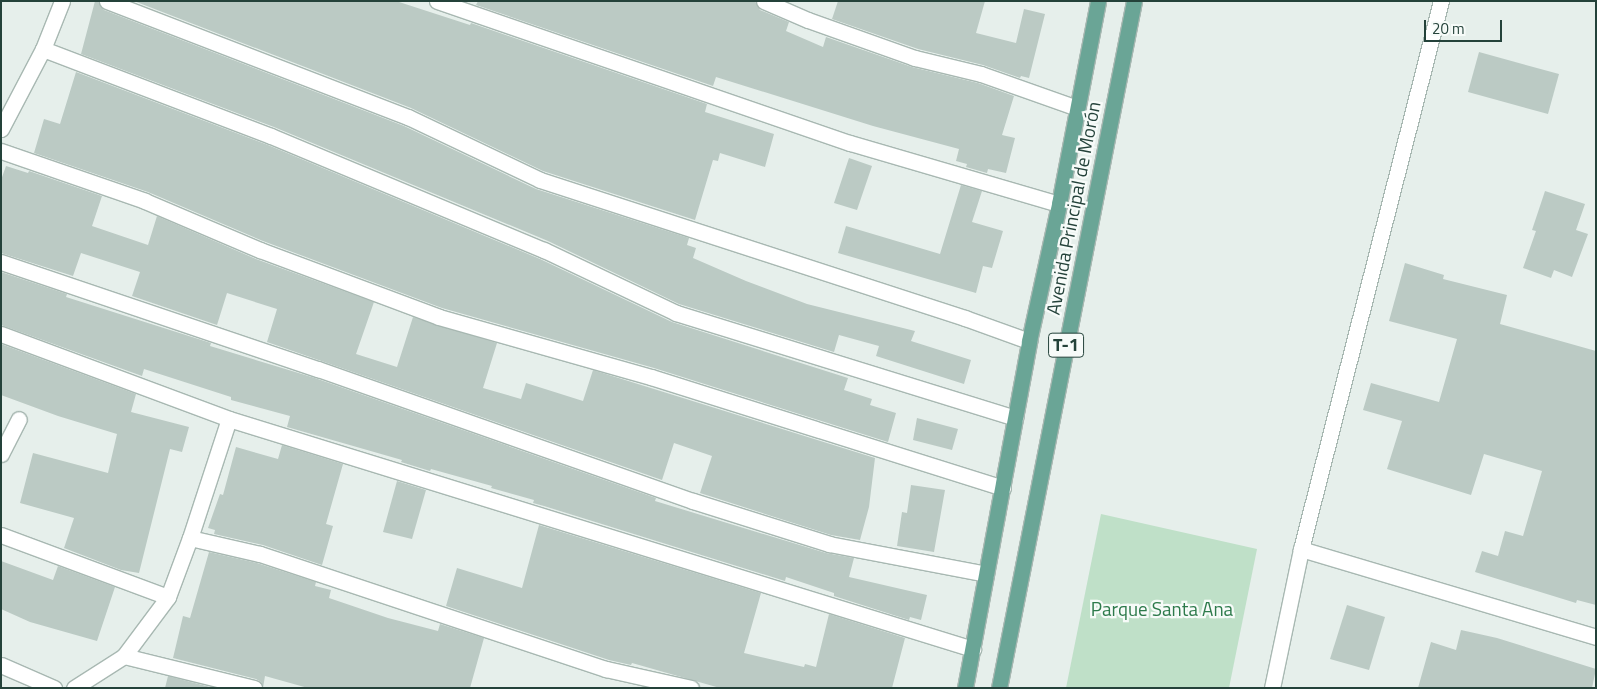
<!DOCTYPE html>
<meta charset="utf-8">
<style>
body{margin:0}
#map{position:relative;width:1597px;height:689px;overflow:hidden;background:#e6efeb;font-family:"Titillium Web",sans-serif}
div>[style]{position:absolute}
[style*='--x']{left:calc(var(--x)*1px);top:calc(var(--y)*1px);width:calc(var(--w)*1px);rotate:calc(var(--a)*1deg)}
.green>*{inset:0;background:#bfe0c8}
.building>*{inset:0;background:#bbcac4}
.roads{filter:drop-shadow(1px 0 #a8b8b2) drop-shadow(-1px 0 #a8b8b2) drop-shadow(0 1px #a8b8b2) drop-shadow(0 -1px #a8b8b2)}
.minor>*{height:15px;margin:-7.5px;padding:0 7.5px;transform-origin:7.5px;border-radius:7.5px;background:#fff}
.major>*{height:15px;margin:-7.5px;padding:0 7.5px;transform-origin:7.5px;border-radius:7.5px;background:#6aa596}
span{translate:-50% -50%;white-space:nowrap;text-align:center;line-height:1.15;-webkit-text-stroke:4.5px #f7fbf9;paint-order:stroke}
.shield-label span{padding:1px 4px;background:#f7fbf9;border:1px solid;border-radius:4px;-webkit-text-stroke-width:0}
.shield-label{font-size:18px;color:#24423a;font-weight:700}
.street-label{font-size:19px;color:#24423a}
.park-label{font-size:19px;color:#2d7a4b}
.frame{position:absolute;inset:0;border:2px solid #24423a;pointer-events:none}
.scale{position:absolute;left:1424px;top:20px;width:78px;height:22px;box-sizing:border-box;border:2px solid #24423a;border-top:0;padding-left:6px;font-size:15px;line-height:18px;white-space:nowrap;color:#24423a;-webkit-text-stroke:4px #f7fbf9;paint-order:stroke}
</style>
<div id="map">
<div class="green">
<i style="clip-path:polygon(1101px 514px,1257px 549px,1229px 688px,1066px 688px)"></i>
</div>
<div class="building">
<i style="clip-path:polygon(95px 1px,98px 1px,104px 10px,404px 126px,536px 189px,689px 238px,687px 245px,696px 248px,693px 258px,746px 281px,807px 304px,915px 331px,911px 341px,971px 360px,964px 384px,876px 356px,879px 346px,839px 335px,834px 352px,679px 304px,548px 241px,274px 127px,81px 54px)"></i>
<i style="clip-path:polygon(134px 1px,396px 1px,470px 25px,471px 23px,707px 104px,705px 112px,774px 134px,765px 167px,720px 153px,718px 161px,713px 160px,695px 220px,543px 171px,411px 108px)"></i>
<i style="clip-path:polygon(478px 1px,755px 1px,760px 10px,789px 22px,786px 31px,823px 47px,826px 37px,912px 67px,978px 83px,1014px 96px,1002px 135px,1015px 138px,1006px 173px,988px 169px,987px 173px,966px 167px,967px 164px,956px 161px,959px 149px,873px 126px,716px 77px,713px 86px,476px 5px)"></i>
<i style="clip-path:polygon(838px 1px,985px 1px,976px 33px,1016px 43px,1024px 9px,1045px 14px,1029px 78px,1021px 76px,1020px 78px,983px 65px,918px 49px,832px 19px)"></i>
<i style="clip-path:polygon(1479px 52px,1559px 74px,1548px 114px,1468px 92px)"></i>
<i style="clip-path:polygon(76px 72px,268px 145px,540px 259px,672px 322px,848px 378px,844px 390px,872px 399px,870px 405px,896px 413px,888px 442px,654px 368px,442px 308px,263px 241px,148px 192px,34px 153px,44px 119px,60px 124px)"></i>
<i style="clip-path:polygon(849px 158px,872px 166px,857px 210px,834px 203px)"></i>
<i style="clip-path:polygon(6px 166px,28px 173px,29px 171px,102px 196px,92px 226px,148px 245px,157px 216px,256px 259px,374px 302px,356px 354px,397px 367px,413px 317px,497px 343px,483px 388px,521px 399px,526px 383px,583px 401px,593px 370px,875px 458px,869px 507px,860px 540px,831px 535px,700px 493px,712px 456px,674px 443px,662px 480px,267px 342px,277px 309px,227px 293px,217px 325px,132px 296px,140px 272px,81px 253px,73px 276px,1px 253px,1px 180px)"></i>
<i style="clip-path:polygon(961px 185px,982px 191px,972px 222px,1003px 231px,992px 268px,983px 266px,976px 293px,838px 253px,846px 226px,940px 254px)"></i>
<i style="clip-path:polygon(1545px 191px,1585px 204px,1576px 230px,1588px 234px,1572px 277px,1554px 270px,1551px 278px,1523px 268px,1536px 231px,1532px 230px)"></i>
<i style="clip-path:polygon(1405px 263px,1444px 275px,1443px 279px,1507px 295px,1500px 324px,1596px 351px,1596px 605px,1577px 600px,1576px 603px,1475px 572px,1482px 551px,1498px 556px,1505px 531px,1523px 536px,1542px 471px,1484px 454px,1471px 495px,1387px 469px,1402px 421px,1363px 410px,1371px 383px,1439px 402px,1457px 339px,1389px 321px)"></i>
<i style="clip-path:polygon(1px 272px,67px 294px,66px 297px,211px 343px,210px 346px,315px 378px,656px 498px,655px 501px,826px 553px,854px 558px,849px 577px,927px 595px,921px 620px,910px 617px,909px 620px,834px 596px,834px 593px,786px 577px,785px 581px,544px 506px,533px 503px,534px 500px,491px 488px,492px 486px,431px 469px,430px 471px,401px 462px,402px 460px,287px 427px,290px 416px,231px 400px,231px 397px,144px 369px,142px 376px,1px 325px)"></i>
<i style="clip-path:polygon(1px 344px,136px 394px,131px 412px,189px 427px,182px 452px,170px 449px,139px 573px,121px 570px,64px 548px,74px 518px,20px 503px,33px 453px,108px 473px,117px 434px,58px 416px,1px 395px)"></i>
<i style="clip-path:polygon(917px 418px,958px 429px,952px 450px,913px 440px)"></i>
<i style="clip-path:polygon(282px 445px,343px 464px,326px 524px,333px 526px,322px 565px,263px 545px,214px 534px,215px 530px,208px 528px,220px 494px,223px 495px,236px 447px,278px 459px)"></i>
<i style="clip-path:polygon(397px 481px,426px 490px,412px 539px,383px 532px)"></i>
<i style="clip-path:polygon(911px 485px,945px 490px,934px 552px,897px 546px,902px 512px,907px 513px)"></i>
<i style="clip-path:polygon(539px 525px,761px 593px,744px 653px,804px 667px,805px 664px,816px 667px,829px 614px,905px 638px,892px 688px,720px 688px,632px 663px,631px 665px,609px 660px,446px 606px,457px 568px,522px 588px)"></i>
<i style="clip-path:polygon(209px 552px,257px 563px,316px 582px,315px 586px,331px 590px,329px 598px,388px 618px,438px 631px,440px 624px,484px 638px,470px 688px,308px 688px,265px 676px,263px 688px,261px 682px,256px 679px,173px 658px,183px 616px,190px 618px)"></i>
<i style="clip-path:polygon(1px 561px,53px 580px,58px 566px,115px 587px,97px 641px,30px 622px,1px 609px)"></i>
<i style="clip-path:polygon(1347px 605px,1385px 617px,1369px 670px,1330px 659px)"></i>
<i style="clip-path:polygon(1461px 630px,1497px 638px,1596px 669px,1592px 688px,1418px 688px,1431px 642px,1456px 650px)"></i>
<i style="clip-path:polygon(168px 676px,214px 688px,165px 688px)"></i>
</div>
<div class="roads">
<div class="minor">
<i style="--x:107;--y:1;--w:323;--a:21.1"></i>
<i style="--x:408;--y:117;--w:146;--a:25.5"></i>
<i style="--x:540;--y:180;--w:447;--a:18"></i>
<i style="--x:965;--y:318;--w:68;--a:19.8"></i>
<i style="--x:437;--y:1;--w:437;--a:19"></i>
<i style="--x:850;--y:143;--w:218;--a:16.3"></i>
<i style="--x:764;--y:1;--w:48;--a:23.4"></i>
<i style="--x:808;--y:20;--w:114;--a:19.6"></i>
<i style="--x:915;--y:58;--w:68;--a:13.6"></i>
<i style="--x:981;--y:74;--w:102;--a:19.5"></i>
<i style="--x:43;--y:49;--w:244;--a:20.9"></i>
<i style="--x:271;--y:136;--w:296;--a:22.7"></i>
<i style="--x:544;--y:250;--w:146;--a:25.5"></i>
<i style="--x:676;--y:313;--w:355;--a:17.2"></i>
<i style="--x:1;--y:129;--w:90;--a:-62.3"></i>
<i style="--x:43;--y:49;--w:52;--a:-68.4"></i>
<i style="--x:1;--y:151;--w:152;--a:19.1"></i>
<i style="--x:145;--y:201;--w:125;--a:23.1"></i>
<i style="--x:260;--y:250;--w:191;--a:20.5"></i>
<i style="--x:439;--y:317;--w:220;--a:15.8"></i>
<i style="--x:651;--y:377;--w:369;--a:17.5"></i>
<i style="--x:1;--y:262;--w:335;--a:18.7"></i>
<i style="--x:318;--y:369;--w:398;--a:19.4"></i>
<i style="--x:693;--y:501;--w:143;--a:17.5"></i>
<i style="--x:829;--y:544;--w:160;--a:10.8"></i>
<i style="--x:1;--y:334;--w:243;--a:20.4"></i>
<i style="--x:229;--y:419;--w:779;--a:17.18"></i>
<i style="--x:1;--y:454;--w:39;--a:-63"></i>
<i style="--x:1;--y:535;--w:178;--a:20.4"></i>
<i style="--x:190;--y:538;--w:72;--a:12.9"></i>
<i style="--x:260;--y:554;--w:365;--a:18.4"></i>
<i style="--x:606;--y:669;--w:87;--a:12.6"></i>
<i style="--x:1301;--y:549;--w:308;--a:16.6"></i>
<i style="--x:124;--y:656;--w:134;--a:13.8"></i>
<i style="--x:1;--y:665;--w:58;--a:23.5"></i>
<i style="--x:74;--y:688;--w:59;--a:-32.6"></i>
<i style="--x:124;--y:656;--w:74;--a:-53.3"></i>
<i style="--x:168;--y:597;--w:63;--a:-69.6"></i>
<i style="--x:190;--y:538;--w:125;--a:-71.9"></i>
<i style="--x:1272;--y:688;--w:142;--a:-78.2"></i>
<i style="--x:1301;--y:549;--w:566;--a:-75.67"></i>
</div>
<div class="major">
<i style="--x:965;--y:688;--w:353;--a:-79.5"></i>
<i style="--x:1029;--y:341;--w:140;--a:-77.6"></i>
<i style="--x:1059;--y:204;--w:207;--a:-79.1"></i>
<i style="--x:999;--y:688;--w:700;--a:-78.88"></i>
</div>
</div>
<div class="shield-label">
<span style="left:1066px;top:345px">T-1</span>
</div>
<div class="street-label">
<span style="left:1073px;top:208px;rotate:-79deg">Avenida Principal de Morón</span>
</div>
<div class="park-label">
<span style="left:1162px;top:609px">Parque Santa Ana</span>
</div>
<div class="frame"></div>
<div class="scale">20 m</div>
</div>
